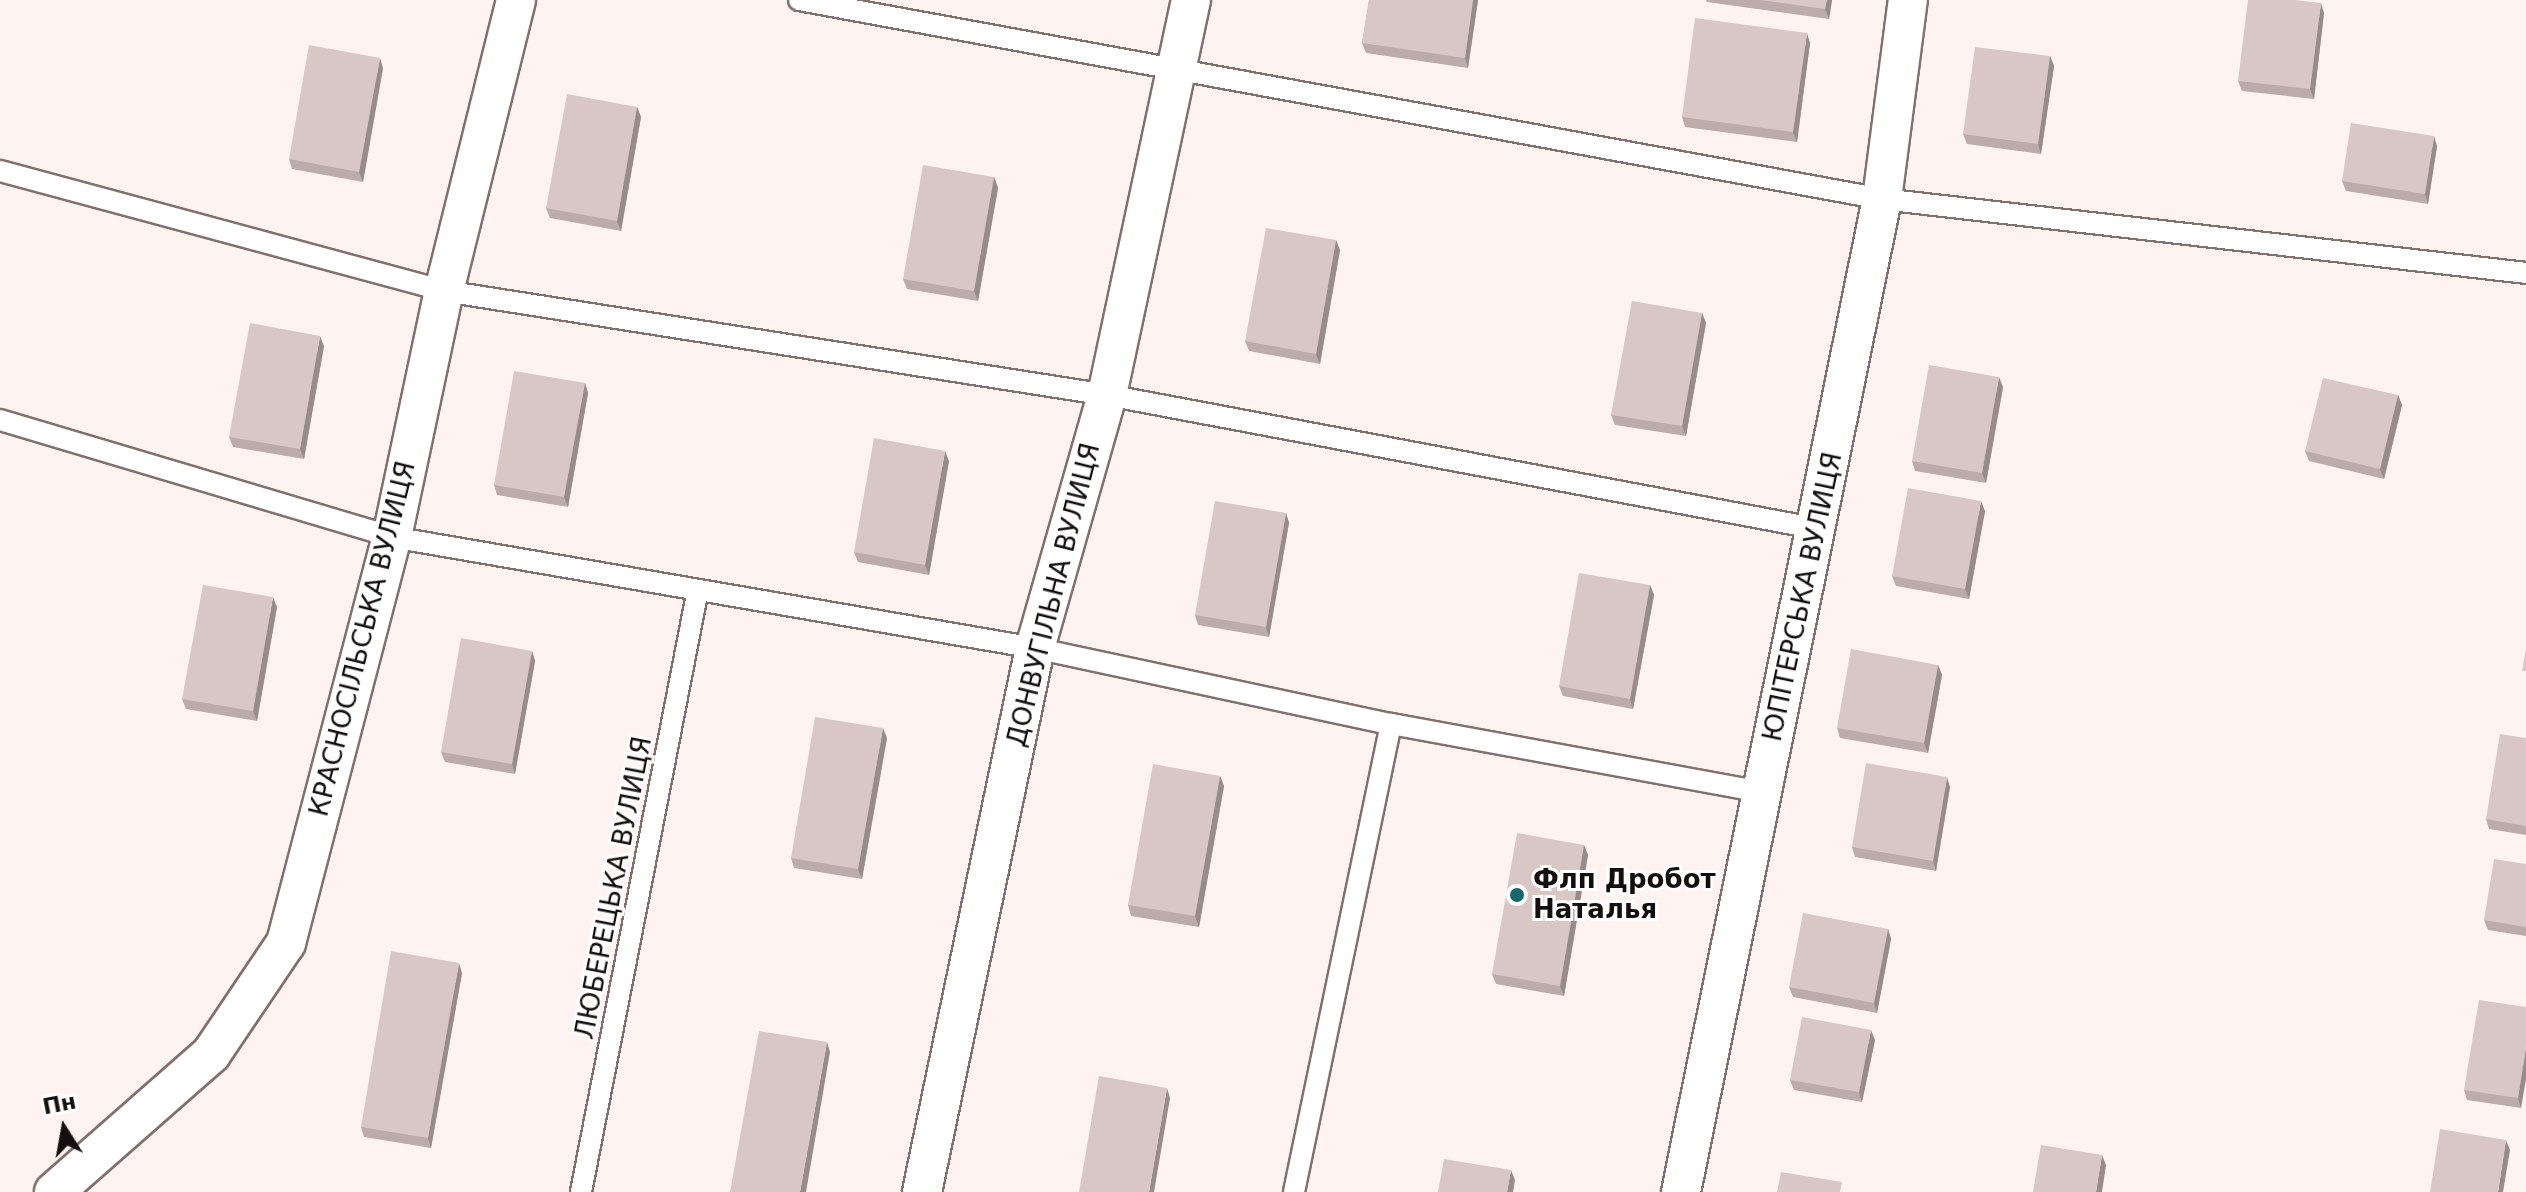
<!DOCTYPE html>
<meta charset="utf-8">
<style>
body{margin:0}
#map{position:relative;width:2526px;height:1192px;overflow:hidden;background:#fff3f2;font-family:"DejaVu Sans",sans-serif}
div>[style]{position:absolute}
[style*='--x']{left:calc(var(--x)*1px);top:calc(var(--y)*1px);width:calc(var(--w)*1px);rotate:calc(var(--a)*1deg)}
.roads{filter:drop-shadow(2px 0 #80706e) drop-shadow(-2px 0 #80706e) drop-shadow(0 2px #80706e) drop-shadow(0 -2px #80706e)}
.lane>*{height:20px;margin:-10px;padding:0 10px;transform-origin:10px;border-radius:10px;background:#fff}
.street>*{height:38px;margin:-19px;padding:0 19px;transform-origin:19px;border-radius:19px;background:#fff}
.wall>*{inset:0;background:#bbaba9}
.shaded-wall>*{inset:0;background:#988b8a}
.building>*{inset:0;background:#d9c7c5}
.dots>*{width:22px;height:22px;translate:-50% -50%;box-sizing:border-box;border:4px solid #fff;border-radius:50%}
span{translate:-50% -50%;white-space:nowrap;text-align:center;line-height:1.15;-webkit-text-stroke:6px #fff;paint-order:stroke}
.street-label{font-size:26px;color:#140e0e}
.poi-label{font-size:26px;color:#140e0e;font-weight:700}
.left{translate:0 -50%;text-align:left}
.north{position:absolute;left:24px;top:1088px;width:80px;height:80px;-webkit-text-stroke:6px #fff;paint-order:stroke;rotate:349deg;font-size:22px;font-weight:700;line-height:32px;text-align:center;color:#140e0e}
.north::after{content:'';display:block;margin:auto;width:28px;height:36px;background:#140e0e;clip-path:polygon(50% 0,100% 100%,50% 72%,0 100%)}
</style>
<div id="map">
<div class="roads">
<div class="lane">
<i style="--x:799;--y:0;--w:1101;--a:10.41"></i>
<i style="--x:1882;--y:199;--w:648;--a:6.55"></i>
<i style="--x:0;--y:171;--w:460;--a:15.1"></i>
<i style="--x:444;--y:291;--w:671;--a:8.91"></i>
<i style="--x:1107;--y:395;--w:724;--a:10.66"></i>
<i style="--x:0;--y:420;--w:409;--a:16.6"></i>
<i style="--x:392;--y:537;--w:653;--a:9.79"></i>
<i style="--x:1035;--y:648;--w:364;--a:12.1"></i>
<i style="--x:1391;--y:724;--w:376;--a:10.4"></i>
<i style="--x:581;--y:1192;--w:609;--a:-79.02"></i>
<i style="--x:1294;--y:1192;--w:478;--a:-78.3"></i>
</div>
<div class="street">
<i style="--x:54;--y:1192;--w:209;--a:-41.3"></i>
<i style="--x:211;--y:1054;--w:134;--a:-56"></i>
<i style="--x:286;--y:943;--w:420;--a:-75.4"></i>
<i style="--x:392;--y:537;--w:251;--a:-78.1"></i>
<i style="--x:444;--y:291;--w:300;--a:-76.1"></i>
<i style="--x:922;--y:1192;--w:556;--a:-78.27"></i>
<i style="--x:1035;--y:648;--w:263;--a:-74.1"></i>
<i style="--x:1107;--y:395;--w:404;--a:-78"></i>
<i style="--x:1681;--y:1192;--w:1013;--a:-78.56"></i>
<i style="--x:1882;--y:199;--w:201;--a:-82.6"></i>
</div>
</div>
<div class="wall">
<i style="clip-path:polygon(1369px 0,1478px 0,1468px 68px,1366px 53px,1362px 43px)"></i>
<i style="clip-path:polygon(1706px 0,1832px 0,1829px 19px,1707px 2px)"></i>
<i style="clip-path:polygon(2324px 13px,2314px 99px,2242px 91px,2238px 81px)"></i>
<i style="clip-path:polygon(1810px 43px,1797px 142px,1685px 127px,1682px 117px)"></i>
<i style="clip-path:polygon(2050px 56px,2054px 66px,2041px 154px,1967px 144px,1963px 134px)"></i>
<i style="clip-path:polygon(383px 68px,363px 182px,292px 169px,289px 159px)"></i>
<i style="clip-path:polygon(637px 107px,641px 117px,621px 231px,550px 218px,546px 208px)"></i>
<i style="clip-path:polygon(2437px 146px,2428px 204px,2346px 191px,2342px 181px)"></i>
<i style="clip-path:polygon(994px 177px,998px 188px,978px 301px,907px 289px,903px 279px)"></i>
<i style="clip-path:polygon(1336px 240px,1340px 250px,1320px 364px,1249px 351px,1245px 341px)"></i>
<i style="clip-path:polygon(1702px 313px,1706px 323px,1686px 436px,1615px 425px,1611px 415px)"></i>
<i style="clip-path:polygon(324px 346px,304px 459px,233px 447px,229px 437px)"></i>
<i style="clip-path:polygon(585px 383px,588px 393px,568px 507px,497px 495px,494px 485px)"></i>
<i style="clip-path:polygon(2003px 387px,1986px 483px,1915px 471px,1912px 461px)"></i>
<i style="clip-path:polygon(2398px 395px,2402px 405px,2384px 479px,2309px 461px,2305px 451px)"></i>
<i style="clip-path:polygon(949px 461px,929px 575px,858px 562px,854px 552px)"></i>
<i style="clip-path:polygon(1985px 511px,1969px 599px,1896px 586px,1892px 576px)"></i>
<i style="clip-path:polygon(1286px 513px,1289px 523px,1269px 637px,1198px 625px,1195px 615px)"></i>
<i style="clip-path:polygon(1650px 585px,1654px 595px,1633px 709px,1563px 696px,1559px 686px)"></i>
<i style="clip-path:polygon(277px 607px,257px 721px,186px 709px,182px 699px)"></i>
<i style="clip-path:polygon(532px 651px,535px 661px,515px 774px,445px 762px,441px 752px)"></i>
<i style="clip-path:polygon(1938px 665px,1942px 675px,1928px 753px,1840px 738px,1837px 728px)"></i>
<i style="clip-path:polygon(887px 738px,862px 879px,794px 868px,791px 858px)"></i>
<i style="clip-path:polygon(2526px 738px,2526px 835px,2489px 829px,2486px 819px)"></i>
<i style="clip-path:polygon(1220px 776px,1224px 786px,1199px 927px,1131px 916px,1128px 905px)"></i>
<i style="clip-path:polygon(1950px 787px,1936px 871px,1855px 857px,1852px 847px)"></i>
<i style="clip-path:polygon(1584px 845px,1588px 855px,1564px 996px,1496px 984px,1492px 974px)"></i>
<i style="clip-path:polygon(2526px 864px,2526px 936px,2488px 930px,2484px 920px)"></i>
<i style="clip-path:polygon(1888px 929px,1891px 939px,1877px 1013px,1793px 997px,1789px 987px)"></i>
<i style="clip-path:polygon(462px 973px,431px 1148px,364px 1137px,361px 1127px)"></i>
<i style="clip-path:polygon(2526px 1007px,2521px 1108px,2467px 1100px,2464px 1090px)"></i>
<i style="clip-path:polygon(1875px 1040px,1862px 1102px,1794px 1090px,1790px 1080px)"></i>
</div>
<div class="shaded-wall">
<i style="clip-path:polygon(1473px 0,1478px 0,1468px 68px,1465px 58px)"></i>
<i style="clip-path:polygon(1827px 0,1832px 0,1829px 19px,1825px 9px)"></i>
<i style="clip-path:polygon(2321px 3px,2324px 13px,2314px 99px,2310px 89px)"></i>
<i style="clip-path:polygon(1807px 33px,1810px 43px,1797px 142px,1793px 132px)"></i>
<i style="clip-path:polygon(2050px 56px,2054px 66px,2041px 154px,2038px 144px)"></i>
<i style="clip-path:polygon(380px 58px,383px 68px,363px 182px,359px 172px)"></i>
<i style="clip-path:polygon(637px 107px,641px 117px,621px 231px,617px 221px)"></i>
<i style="clip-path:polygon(2434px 136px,2437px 146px,2428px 204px,2425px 194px)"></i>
<i style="clip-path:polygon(994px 177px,998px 188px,978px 301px,974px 291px)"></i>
<i style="clip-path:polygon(1336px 240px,1340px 250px,1320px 364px,1316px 354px)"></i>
<i style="clip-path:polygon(1702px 313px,1706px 323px,1686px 436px,1682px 426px)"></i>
<i style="clip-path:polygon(320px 336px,324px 346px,304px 459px,300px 449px)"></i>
<i style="clip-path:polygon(1999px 377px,2003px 387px,1986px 483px,1982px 473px)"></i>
<i style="clip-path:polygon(585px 383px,588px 393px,568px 507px,564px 497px)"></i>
<i style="clip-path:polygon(2398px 395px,2402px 405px,2384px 479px,2380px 469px)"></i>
<i style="clip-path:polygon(945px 451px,949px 461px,929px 575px,925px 565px)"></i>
<i style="clip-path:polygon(1981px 501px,1985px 511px,1969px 599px,1965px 589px)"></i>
<i style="clip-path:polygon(1286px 513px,1289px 523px,1269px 637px,1266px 627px)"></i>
<i style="clip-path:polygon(1650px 585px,1654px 595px,1633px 709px,1630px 699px)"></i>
<i style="clip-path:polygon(273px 597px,277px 607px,257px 721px,253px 711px)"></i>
<i style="clip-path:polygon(532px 651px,535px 661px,515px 774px,512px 764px)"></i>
<i style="clip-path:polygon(1938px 665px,1942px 675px,1928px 753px,1924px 743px)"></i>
<i style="clip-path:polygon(883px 728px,887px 738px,862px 879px,858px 869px)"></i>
<i style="clip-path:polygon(1220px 776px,1224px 786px,1199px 927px,1195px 916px)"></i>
<i style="clip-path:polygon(1947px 777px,1950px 787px,1936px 871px,1933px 861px)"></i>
<i style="clip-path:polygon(1584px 845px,1588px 855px,1564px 996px,1560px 986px)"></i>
<i style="clip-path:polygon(1888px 929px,1891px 939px,1877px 1013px,1874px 1003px)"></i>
<i style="clip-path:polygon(459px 963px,462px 973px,431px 1148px,428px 1138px)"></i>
<i style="clip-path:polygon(1871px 1030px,1875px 1040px,1862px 1102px,1859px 1092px)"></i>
<i style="clip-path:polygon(827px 1042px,830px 1052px,806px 1192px,800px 1192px)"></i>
<i style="clip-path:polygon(2526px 1047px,2526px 1079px,2521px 1108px,2518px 1098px)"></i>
<i style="clip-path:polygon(1167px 1088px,1170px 1098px,1154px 1192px,1149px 1192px)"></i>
<i style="clip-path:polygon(2506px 1140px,2510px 1150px,2503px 1192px,2498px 1192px)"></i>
<i style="clip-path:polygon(2102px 1155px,2106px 1165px,2102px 1192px,2096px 1192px)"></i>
<i style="clip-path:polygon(1511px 1170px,1515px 1180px,1513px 1192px,1507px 1192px)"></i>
</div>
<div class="building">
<i style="clip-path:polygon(1369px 0,1473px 0,1465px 58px,1362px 43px)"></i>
<i style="clip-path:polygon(1760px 0,1827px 0,1825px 9px)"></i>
<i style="clip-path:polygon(2248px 0,2295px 0,2321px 3px,2310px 89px,2238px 81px)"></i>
<i style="clip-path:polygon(1695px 18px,1807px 33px,1793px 132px,1682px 117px)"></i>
<i style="clip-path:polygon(309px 45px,380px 58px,359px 172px,289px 159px)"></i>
<i style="clip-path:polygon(1975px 47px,2050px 56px,2038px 144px,1963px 134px)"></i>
<i style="clip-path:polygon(567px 94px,637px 107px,617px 221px,546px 208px)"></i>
<i style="clip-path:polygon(2351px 123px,2434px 136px,2425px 194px,2342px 181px)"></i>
<i style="clip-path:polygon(923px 165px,994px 177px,974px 291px,903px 279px)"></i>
<i style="clip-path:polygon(1266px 228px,1336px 240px,1316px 354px,1245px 341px)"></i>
<i style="clip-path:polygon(1632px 301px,1702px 313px,1682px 426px,1611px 415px)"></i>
<i style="clip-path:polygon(250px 323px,320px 336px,300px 449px,229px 437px)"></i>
<i style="clip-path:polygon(1929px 365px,1999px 377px,1982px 473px,1912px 461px)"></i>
<i style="clip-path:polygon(514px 371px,585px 383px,564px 497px,494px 485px)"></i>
<i style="clip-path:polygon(2323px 378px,2398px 395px,2380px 469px,2305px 451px)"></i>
<i style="clip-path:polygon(874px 438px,945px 451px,925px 565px,854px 552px)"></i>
<i style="clip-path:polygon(1908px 488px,1981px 501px,1965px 589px,1892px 576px)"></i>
<i style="clip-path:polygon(1215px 501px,1286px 513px,1266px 627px,1195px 615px)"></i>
<i style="clip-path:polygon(1579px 573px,1650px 585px,1630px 699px,1559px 686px)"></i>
<i style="clip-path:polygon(203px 585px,273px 597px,253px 711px,182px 699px)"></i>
<i style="clip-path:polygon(461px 638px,532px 651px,512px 764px,441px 752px)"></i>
<i style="clip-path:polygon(1851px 649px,1938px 665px,1924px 743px,1837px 728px)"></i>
<i style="clip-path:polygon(2526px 649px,2526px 671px,2522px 671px)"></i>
<i style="clip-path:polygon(815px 717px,883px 728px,858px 869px,791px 858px)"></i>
<i style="clip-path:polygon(2500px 734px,2526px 738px,2526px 826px,2486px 819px)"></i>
<i style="clip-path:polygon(1866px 763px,1947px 777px,1933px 861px,1852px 847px)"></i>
<i style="clip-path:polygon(1153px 764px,1220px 776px,1195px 916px,1128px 905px)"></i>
<i style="clip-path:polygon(1517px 833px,1584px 845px,1560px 986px,1492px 974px)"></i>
<i style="clip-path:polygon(2494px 859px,2526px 864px,2526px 927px,2484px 920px)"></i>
<i style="clip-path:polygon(1803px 913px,1888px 929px,1874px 1003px,1789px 987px)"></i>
<i style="clip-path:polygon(391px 951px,459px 963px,428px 1138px,361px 1127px)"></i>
<i style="clip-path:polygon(2479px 1000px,2526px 1007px,2526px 1047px,2518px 1098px,2464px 1090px)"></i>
<i style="clip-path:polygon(1802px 1017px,1871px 1030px,1859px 1092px,1790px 1080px)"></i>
<i style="clip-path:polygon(759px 1031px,827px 1042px,800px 1192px,730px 1192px)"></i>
<i style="clip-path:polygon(1099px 1076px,1167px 1088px,1149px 1192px,1079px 1192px)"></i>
<i style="clip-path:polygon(2440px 1129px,2506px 1140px,2498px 1192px,2430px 1192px)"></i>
<i style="clip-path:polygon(2041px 1145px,2102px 1155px,2096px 1192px,2033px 1192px)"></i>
<i style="clip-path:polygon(1444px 1159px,1511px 1170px,1507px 1192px,1438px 1192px)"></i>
<i style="clip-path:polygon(1781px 1172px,1842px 1182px,1840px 1192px,1777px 1192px)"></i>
</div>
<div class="dots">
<i style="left:1517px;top:895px;background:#19666e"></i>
</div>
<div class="street-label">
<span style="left:1054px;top:595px;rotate:-76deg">ДОНВУГІЛЬНА ВУЛИЦЯ</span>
<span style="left:1803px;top:597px;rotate:-78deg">ЮПІТЕРСЬКА ВУЛИЦЯ</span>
<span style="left:363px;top:639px;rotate:-76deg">КРАСНОСІЛЬСЬКА ВУЛИЦЯ</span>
<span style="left:614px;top:888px;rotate:-79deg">ЛЮБЕРЕЦЬКА ВУЛИЦЯ</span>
</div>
<div class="poi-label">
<span class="left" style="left:1533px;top:895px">Флп Дробот<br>Наталья</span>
</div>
<div class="north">Пн</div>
</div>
